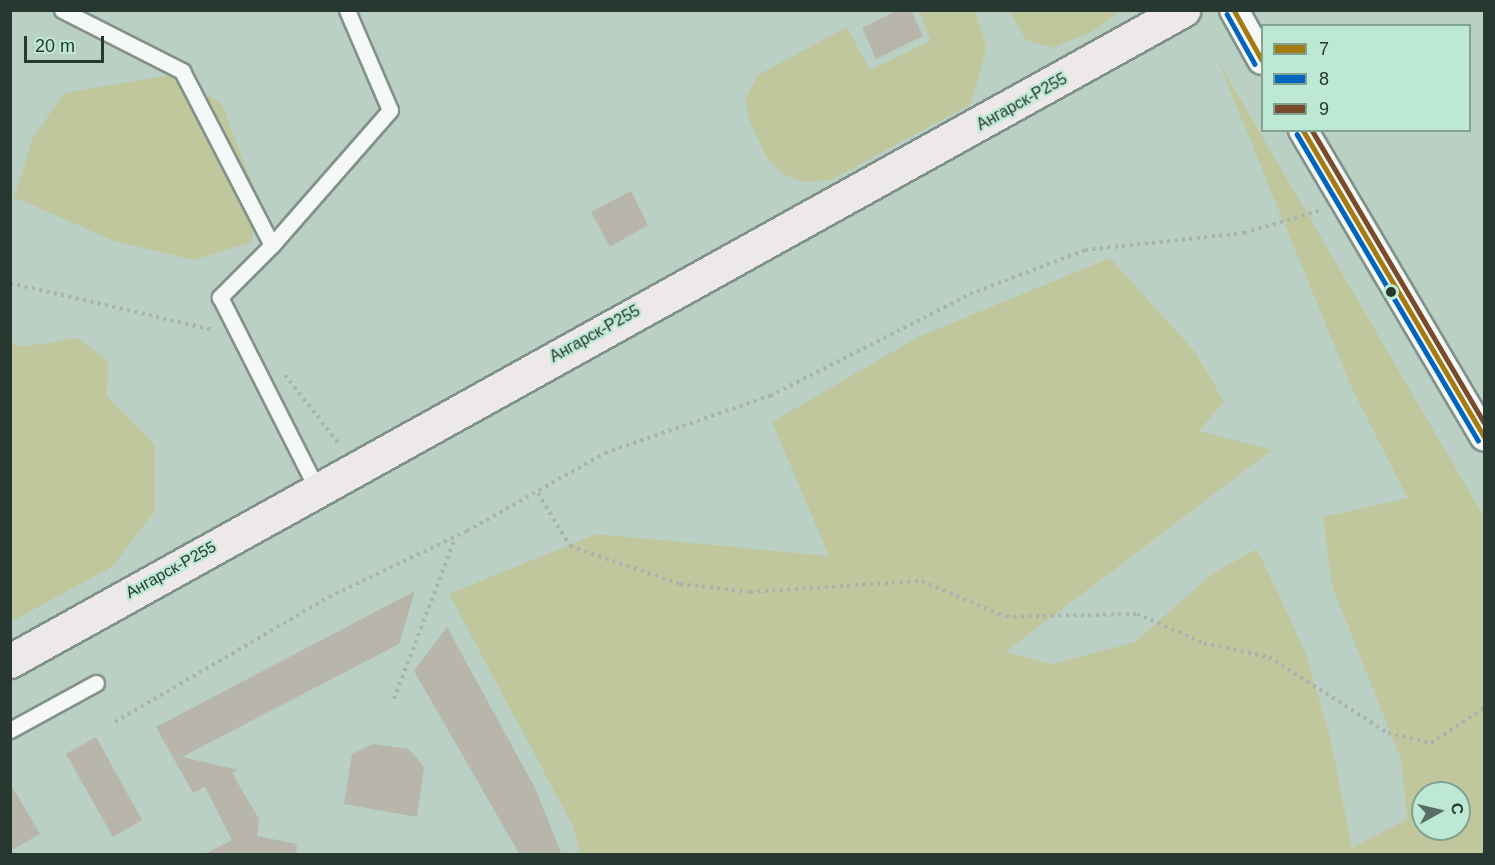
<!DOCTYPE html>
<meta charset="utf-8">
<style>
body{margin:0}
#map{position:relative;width:1495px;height:865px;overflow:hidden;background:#bad0c5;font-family:Helvetica,sans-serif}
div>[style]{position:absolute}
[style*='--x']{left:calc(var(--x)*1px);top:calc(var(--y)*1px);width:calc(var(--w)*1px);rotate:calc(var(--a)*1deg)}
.green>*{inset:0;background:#c0c79d}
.building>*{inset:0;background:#b8b6ab}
.path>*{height:4px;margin-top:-2px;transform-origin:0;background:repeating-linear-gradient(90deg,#aab2ae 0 3px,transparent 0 7.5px)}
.roads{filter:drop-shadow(2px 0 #80928a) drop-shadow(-2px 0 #80928a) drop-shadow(0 2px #80928a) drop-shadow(0 -2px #80928a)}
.service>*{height:15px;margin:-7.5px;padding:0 7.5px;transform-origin:7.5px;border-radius:7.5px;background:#f5f8f6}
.minor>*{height:28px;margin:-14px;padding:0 14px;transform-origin:14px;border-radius:14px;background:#f5f8f6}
.primary>*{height:33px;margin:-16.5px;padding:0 16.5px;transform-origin:16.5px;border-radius:16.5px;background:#ede9eb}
.bus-1>*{height:4.5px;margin:-2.25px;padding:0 2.25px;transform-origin:2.25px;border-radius:2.25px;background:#a47a13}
.bus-2>*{height:4.5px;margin:-2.25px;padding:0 2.25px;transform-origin:2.25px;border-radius:2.25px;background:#0065bd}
.bus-3>*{height:4.5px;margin:-2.25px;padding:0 2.25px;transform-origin:2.25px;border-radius:2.25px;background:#7a4b2a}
.dots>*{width:16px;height:16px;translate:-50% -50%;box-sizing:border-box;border:3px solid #bde8d3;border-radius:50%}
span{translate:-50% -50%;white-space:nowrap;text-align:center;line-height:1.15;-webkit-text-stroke:4.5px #bde8d3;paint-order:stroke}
.street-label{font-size:16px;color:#273830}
.frame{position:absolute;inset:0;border:12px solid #273830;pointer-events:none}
.legend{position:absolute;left:1261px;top:24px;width:210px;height:108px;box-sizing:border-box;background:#bde8d3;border:2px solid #81a292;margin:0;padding:8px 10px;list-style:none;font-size:18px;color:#273830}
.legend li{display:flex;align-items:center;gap:12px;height:30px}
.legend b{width:30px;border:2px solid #81a292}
.north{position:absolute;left:1411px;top:781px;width:60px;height:60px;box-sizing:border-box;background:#bde8d3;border:2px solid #81a292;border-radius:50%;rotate:82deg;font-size:16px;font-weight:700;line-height:24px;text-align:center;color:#273830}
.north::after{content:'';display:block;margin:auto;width:21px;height:27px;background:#5a6d64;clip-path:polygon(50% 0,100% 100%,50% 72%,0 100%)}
.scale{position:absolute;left:24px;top:36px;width:80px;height:27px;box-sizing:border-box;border:3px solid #273830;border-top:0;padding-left:8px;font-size:18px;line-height:21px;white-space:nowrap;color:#273830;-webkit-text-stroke:4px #bde8d3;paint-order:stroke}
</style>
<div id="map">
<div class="green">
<i style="clip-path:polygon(919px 11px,973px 11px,976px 15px,987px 47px,971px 104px,831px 180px,803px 182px,783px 174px,767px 158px,750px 122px,745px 100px,758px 75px,847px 27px,870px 70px,931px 41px)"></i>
<i style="clip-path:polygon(1009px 11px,1120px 11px,1092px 32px,1052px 48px,1026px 40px)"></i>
<i style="clip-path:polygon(evenodd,1217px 59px,1484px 517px,1484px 854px,580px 854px,573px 826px,449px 594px,596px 534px,829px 556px,772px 422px,918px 337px,1110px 258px,1195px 352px,1224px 402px,1199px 431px,1272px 450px,1005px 652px,1052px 664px,1135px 642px,1213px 573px,1257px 549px,1306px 654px,1330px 736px,1352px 848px,1407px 819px,1401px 759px,1332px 586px,1323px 517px,1408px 498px,1353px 391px,1217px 59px,1423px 793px,1459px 793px,1459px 829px,1423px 829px,1423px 793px)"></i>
<i style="clip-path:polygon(170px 75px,221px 103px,258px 198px,252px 242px,194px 260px,114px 241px,14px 197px,33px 138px,64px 93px)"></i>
<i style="clip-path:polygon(78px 338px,108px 361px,107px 396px,155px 445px,155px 510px,113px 566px,11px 622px,11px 342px,21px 347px)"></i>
</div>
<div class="building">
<i style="clip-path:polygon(898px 10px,911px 10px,923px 36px,876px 59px,862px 28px)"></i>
<i style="clip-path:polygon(631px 191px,648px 225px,610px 247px,591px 212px)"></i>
<i style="clip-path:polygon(415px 591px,399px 644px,182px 757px,238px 770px,232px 773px,259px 819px,257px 836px,297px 844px,296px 855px,203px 855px,232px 840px,205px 787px,193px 793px,156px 727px)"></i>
<i style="clip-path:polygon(447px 627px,535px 788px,562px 855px,520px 855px,414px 671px)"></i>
<i style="clip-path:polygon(96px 737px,142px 820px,113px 837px,66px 754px)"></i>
<i style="clip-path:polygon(373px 744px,409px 749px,424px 767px,417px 817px,344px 804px,352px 754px)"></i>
<i style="clip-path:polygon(10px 783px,40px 834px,10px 851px)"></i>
</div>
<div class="path">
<i style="--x:10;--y:283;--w:208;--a:13"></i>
<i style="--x:285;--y:375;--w:88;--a:52"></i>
<i style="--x:538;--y:493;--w:62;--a:58.9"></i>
<i style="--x:570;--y:546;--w:116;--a:19.1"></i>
<i style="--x:680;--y:584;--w:70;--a:6.5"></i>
<i style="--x:750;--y:592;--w:172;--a:-3.7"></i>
<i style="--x:922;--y:581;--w:91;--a:23.2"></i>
<i style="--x:1006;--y:617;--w:131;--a:-1.3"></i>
<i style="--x:1137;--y:614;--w:73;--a:23.4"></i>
<i style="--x:1204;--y:643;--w:66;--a:12.2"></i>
<i style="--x:1269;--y:657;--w:141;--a:32.6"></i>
<i style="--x:1388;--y:733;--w:44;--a:13.1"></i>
<i style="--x:1431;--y:743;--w:64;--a:-33.4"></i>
<i style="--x:394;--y:699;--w:172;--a:-69.2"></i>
<i style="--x:115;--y:722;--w:248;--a:-30.3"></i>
<i style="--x:329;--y:597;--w:153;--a:-25.6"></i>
<i style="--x:467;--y:531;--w:159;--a:-29.5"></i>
<i style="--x:605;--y:453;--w:175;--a:-19.1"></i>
<i style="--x:770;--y:396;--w:225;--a:-27"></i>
<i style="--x:970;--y:294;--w:123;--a:-20.9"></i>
<i style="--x:1085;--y:250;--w:160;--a:-6.1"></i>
<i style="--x:1244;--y:233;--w:80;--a:-16.6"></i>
</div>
<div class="roads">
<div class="service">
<i style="--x:62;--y:10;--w:135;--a:26.9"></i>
<i style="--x:182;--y:71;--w:196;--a:62.7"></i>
<i style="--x:272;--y:245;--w:74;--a:135"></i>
<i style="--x:220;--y:297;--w:215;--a:63.2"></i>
<i style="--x:272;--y:245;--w:179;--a:-48.8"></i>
<i style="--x:390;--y:110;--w:109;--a:-113.3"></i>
<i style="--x:10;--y:730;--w:98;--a:-28.7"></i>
</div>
<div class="minor">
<i style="--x:1234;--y:10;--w:57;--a:60.8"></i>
<i style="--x:1303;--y:130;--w:356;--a:59.4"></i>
</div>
<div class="primary">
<i style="--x:10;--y:661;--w:1342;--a:-29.03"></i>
</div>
</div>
<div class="bus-1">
<i style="--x:1234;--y:10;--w:57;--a:60.8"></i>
<i style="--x:1303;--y:130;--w:356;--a:59.4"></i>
</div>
<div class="bus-2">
<i style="--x:1227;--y:14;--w:57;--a:60.8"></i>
<i style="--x:1297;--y:134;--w:356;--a:59.4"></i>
</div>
<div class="bus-3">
<i style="--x:1312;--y:130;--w:339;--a:59.5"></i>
</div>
<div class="dots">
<i style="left:1391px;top:292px;background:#273830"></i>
</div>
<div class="street-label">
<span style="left:1022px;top:102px;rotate:-29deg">Ангарск-Р255</span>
<span style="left:595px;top:334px;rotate:-29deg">Ангарск-Р255</span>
<span style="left:171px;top:570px;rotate:-29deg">Ангарск-Р255</span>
</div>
<div class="frame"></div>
<ul class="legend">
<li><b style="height:8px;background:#a47a13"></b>7</li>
<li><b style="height:8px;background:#0065bd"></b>8</li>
<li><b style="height:8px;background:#7a4b2a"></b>9</li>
</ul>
<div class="north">С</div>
<div class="scale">20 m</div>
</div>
